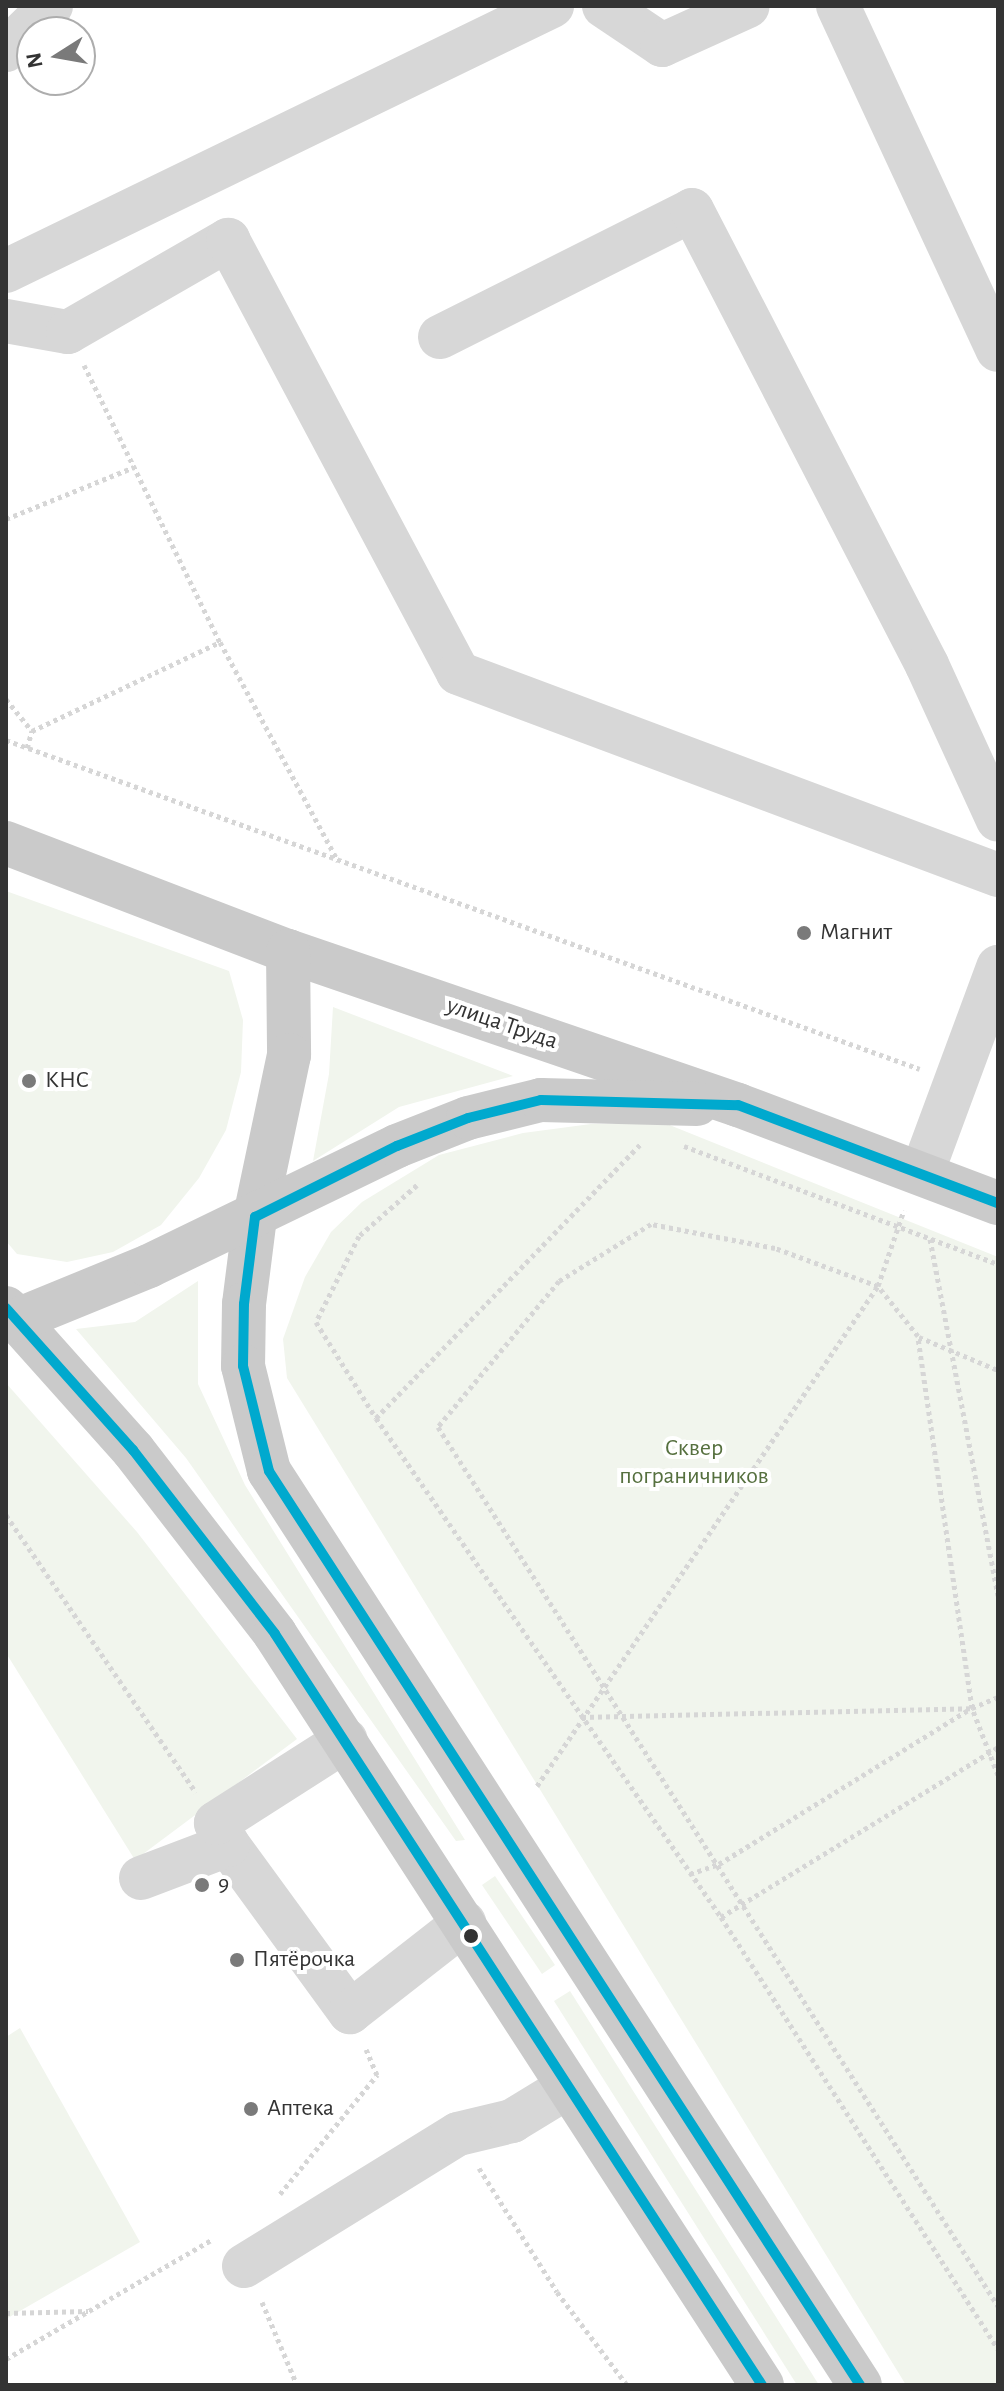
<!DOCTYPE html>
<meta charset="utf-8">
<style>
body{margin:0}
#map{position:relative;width:1004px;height:2391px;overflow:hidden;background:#fff;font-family:"Alegreya Sans",sans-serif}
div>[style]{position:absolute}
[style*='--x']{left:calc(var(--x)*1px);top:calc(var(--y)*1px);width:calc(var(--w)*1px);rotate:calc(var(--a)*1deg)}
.green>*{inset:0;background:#f1f5ed}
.path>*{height:5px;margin-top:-2.5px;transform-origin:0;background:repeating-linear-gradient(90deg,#d6d6d6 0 4px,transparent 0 8px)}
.minor>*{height:44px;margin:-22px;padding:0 22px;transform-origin:22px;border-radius:22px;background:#d7d7d7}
.major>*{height:44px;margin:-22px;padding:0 22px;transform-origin:22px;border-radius:22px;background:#cacaca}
.bus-1>*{height:10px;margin:-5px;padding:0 5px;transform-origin:5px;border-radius:5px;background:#00a9ce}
.dots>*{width:22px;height:22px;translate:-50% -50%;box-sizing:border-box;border:4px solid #fff;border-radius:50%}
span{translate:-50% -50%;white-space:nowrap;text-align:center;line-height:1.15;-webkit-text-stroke:8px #fff;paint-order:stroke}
.poi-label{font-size:24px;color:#333}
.left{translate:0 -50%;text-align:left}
.street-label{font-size:24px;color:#333}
.park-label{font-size:24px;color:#56703f}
.frame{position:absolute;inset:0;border:8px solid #333;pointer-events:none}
.north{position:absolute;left:16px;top:16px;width:80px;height:80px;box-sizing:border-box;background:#fff;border:2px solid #adadad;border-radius:50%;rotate:259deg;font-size:22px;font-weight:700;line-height:32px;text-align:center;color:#333}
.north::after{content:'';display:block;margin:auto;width:28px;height:36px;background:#7a7a7a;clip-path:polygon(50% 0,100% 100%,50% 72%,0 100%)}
</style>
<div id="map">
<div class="green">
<i style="clip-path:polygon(6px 891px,229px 971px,243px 1020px,241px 1072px,226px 1130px,199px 1178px,161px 1225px,113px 1252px,67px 1262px,17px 1254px,6px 1241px)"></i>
<i style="clip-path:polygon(333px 1007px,513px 1076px,399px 1107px,313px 1161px,329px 1074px)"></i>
<i style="clip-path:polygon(591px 1124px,667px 1124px,998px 1257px,998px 2385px,906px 2385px,287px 1378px,283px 1339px,305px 1277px,331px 1232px,362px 1202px,439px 1155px,523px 1133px)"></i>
<i style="clip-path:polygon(198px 1281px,198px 1384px,245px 1485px,465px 1840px,456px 1841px,186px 1458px,76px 1329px,135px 1322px)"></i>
<i style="clip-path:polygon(6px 1383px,137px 1532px,297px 1739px,135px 1860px,6px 1653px)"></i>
<i style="clip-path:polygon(495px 1876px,555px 1965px,542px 1974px,482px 1885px)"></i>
<i style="clip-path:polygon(570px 1991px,819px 2385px,797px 2385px,554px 2001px)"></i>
<i style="clip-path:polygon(20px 2028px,140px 2242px,6px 2319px,6px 2037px)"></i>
</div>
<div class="path">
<i style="--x:84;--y:365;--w:309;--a:63.9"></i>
<i style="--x:220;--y:642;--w:249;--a:61.7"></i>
<i style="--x:6;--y:519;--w:138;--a:-22.1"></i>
<i style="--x:6;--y:699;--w:41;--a:50.9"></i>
<i style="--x:6;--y:740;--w:971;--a:19.8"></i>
<i style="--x:27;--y:748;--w:18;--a:-74"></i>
<i style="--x:32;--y:731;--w:208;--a:-25.3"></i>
<i style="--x:684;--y:1146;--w:335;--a:20.6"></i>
<i style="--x:417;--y:1185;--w:77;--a:138.7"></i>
<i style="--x:359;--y:1236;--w:96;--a:116.6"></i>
<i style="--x:316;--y:1322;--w:113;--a:58"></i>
<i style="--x:376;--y:1418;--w:607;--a:55.34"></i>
<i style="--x:721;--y:1917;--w:513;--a:57.33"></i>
<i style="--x:930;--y:1239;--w:363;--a:79.2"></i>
<i style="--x:919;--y:1337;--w:86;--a:22.7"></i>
<i style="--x:376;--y:1418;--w:383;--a:-46"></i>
<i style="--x:6;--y:1515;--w:336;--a:55.6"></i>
<i style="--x:582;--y:1717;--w:390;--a:-1.3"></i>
<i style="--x:998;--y:1775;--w:72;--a:-111.2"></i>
<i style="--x:972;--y:1708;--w:376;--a:-98.3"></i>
<i style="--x:918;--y:1336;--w:64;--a:-128.7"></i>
<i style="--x:878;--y:1286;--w:110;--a:-159.7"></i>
<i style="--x:775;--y:1248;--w:126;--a:-169"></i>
<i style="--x:651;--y:1224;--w:108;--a:148.2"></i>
<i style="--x:559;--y:1281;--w:190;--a:129.7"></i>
<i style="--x:438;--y:1427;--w:1042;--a:57.5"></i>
<i style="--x:537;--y:1786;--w:605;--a:-55.71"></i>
<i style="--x:878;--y:1286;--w:80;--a:-71.1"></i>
<i style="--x:690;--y:1874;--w:31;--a:-19"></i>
<i style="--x:719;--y:1864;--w:297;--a:-31.7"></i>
<i style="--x:972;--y:1708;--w:28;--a:-23"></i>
<i style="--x:721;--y:1917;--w:325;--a:-31.5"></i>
<i style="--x:479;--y:2168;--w:146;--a:57.8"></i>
<i style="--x:557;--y:2292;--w:116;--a:53"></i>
<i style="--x:280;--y:2194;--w:154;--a:-50.8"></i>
<i style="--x:377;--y:2075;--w:28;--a:-113"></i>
<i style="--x:262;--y:2302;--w:90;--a:67.1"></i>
<i style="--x:6;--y:2313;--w:82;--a:-1.4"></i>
<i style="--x:6;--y:2359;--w:239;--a:-30.1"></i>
</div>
<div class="minor">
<i style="--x:604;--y:6;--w:70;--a:33.9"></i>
<i style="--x:662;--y:45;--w:94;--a:-24.4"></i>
<i style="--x:838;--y:6;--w:379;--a:65.1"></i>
<i style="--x:6;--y:50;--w:63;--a:-44.4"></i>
<i style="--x:6;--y:271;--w:607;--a:-25.89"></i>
<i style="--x:6;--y:321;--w:63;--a:10.1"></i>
<i style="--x:68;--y:332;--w:185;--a:-29.9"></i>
<i style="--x:228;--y:240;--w:490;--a:62"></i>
<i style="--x:458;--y:673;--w:577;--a:20.51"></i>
<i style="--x:440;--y:337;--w:282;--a:-26.7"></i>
<i style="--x:692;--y:210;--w:512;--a:62.68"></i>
<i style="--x:927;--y:665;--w:170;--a:65.4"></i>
<i style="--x:922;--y:1173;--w:220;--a:-69.7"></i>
<i style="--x:228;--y:1845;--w:207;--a:53.9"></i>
<i style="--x:350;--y:2012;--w:145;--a:-38"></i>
<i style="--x:141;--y:1878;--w:93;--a:-20.8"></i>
<i style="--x:228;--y:1845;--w:25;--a:-119"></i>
<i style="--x:216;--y:1823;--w:154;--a:-32.6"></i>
<i style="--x:244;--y:2266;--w:251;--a:-31.7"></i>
<i style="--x:458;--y:2134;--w:56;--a:-13.5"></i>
<i style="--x:512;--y:2121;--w:63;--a:-31.4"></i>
</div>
<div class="major">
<i style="--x:6;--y:843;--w:302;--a:21"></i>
<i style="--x:288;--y:951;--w:476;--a:18.9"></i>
<i style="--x:738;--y:1105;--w:278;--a:20.7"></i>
<i style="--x:288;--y:951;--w:104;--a:89.4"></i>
<i style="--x:289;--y:1055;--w:166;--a:101.9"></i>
<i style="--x:255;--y:1217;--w:88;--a:97.2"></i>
<i style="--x:244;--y:1304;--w:62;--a:90.9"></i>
<i style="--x:243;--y:1366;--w:108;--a:76.1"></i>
<i style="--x:269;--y:1471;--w:1088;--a:57.11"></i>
<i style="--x:6;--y:1308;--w:191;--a:48.2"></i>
<i style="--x:133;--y:1450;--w:232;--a:52.3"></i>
<i style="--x:275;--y:1634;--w:895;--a:57.04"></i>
<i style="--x:17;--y:1320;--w:143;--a:-22.2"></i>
<i style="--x:149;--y:1266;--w:276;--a:-25.8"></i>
<i style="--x:397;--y:1146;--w:76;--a:-21.5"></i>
<i style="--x:468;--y:1118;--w:75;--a:-13.9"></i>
<i style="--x:541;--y:1100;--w:156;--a:1.5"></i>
</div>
<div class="bus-1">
<i style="--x:6;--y:1308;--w:191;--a:48.2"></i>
<i style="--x:133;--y:1450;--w:232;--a:52.3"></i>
<i style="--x:275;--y:1634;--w:895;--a:57.04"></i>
<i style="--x:860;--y:2385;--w:1088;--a:-122.89"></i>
<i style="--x:269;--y:1471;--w:108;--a:-103.9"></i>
<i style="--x:243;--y:1366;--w:62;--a:-89.1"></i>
<i style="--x:244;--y:1304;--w:88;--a:-82.8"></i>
<i style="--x:255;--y:1217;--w:159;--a:-26.6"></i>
<i style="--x:397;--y:1146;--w:76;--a:-21.5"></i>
<i style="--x:468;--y:1118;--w:75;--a:-13.9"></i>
<i style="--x:541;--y:1100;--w:197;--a:1.5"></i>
<i style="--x:738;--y:1105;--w:278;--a:20.7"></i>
</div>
<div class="dots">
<i style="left:804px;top:933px;background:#7a7a7a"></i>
<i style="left:29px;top:1081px;background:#7a7a7a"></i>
<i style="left:202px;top:1885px;background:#7a7a7a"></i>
<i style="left:471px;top:1936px;background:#333"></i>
<i style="left:237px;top:1960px;background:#7a7a7a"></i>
<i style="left:251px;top:2109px;background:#7a7a7a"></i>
</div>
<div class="poi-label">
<span class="left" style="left:820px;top:933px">Магнит</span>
<span class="left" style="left:45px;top:1081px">КНС</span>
<span class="left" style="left:218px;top:1885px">9</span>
<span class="left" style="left:253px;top:1960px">Пятёрочка</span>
<span class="left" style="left:267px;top:2109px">Аптека</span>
</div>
<div class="street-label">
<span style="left:502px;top:1024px;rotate:19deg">улица Труда</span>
</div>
<div class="park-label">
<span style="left:694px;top:1463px">Сквер<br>пограничников</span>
</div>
<div class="frame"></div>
<div class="north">N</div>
</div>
